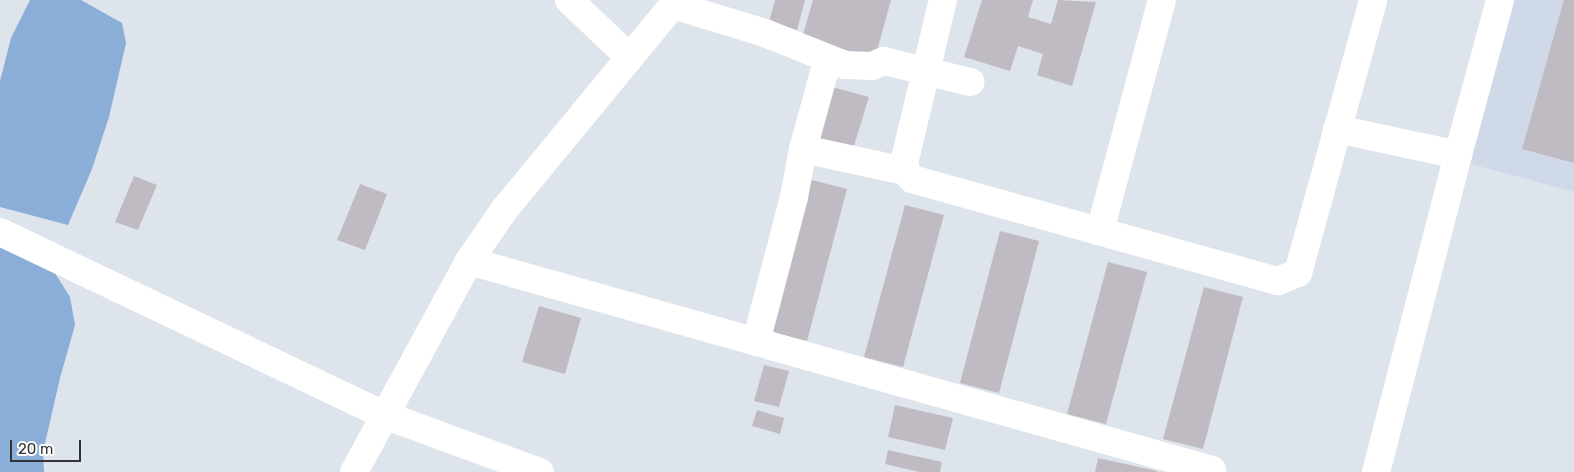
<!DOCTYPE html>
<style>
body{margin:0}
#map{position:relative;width:1574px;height:472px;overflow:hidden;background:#dee4ec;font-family:Rubik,sans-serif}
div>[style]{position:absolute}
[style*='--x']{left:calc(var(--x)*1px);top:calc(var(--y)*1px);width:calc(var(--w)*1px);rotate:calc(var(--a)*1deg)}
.built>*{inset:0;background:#d0d9e7}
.water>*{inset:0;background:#8baed8}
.building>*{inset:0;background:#c0bbc2}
.minor>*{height:28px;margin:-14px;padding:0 14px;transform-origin:14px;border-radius:14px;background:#fff}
span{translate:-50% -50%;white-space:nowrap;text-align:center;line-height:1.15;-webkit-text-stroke:4px #fff;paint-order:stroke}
.scale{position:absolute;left:10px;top:440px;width:71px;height:22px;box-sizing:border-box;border:2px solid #313336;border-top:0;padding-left:6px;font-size:15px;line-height:18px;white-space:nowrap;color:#313336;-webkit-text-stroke:4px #fff;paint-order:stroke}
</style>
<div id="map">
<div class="built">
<i style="clip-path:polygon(1509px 0,1574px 0,1574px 192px,1464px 162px)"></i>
</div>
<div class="water">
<i style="clip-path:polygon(30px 0,81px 0,122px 23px,126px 43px,109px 117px,92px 169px,68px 225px,0 207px,0 81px,11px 38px)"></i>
<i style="clip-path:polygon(0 245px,53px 270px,70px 297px,75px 325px,60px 378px,43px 452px,44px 472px,0 472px)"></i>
</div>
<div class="building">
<i style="clip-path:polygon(775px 0,805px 0,797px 30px,769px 22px)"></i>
<i style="clip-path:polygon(813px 0,891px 0,875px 58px,802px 38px)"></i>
<i style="clip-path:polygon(982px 0,1033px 0,1028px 17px,1051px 24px,1058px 0,1096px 2px,1072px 86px,1037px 75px,1043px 54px,1018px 46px,1010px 71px,964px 57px)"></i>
<i style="clip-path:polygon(1564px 0,1574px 0,1574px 163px,1522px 149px)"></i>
<i style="clip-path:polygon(832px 87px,869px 97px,853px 149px,816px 138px)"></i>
<i style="clip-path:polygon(134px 176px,157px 185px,138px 230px,115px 222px)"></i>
<i style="clip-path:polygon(808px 179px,847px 189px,807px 341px,767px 331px)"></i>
<i style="clip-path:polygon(360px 184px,387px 194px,365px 250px,337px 240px)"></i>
<i style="clip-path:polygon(905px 205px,944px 215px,903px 367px,864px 357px)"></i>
<i style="clip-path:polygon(1000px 231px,1039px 241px,999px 393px,960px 383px)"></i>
<i style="clip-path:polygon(1108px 262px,1147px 272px,1106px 424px,1067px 414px)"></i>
<i style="clip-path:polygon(1204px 287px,1243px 297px,1203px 449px,1163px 439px)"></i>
<i style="clip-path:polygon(539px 306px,581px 318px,565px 374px,522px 362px)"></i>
<i style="clip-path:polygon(764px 365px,789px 371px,779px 407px,754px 401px)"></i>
<i style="clip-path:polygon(895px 405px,953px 418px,945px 450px,888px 437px)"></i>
<i style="clip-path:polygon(757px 410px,784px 418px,780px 434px,752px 426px)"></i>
<i style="clip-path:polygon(888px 450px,942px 462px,940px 472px,919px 472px,885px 464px)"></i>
<i style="clip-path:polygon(1098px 458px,1157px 471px,1157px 472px,1095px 472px)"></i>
</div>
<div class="minor">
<i style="--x:569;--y:0;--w:83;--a:43.5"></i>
<i style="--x:673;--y:5;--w:96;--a:16.9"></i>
<i style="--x:765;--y:33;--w:86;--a:21.8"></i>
<i style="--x:845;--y:65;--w:27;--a:2"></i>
<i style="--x:872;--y:66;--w:13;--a:-23"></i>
<i style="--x:884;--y:61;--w:89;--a:13.7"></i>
<i style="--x:1337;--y:129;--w:124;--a:12.1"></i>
<i style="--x:803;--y:149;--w:94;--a:-74.6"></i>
<i style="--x:905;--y:171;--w:12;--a:-90"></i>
<i style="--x:905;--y:159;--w:163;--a:-76.6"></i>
<i style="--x:1100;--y:231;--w:239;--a:-75"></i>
<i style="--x:0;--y:232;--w:425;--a:25.5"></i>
<i style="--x:384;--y:415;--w:166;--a:20.1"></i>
<i style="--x:469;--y:261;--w:772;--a:15.71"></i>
<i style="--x:756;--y:342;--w:150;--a:-75.3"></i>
<i style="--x:794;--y:197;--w:49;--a:-79.4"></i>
<i style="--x:803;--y:149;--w:104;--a:12.2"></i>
<i style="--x:905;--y:171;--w:11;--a:49"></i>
<i style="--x:912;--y:179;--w:380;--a:15.6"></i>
<i style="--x:1278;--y:281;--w:22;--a:-22"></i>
<i style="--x:1298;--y:273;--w:283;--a:-74.6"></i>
<i style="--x:354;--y:472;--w:240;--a:-61.4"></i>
<i style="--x:469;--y:261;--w:62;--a:-55.5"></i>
<i style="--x:504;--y:210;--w:272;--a:-50.5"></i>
<i style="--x:1376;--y:472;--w:327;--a:-75.5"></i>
<i style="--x:1458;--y:155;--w:161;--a:-74.8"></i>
</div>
<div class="scale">20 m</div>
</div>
